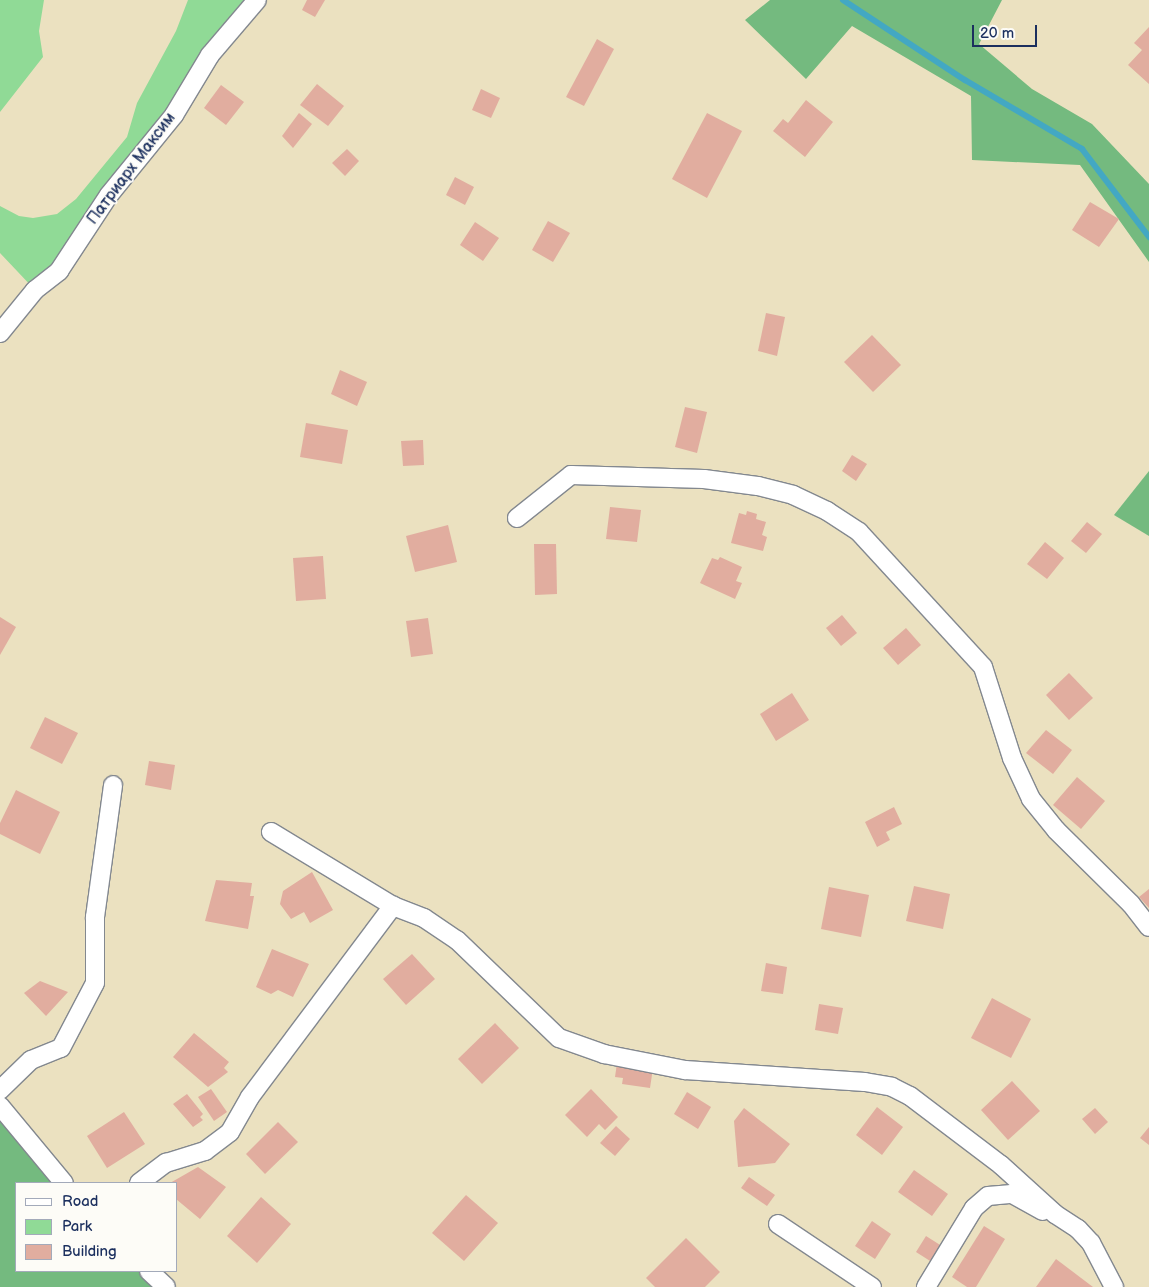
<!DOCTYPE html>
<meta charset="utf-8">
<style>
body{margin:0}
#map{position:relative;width:1149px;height:1287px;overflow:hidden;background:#ebe1c0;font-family:"Balsamiq Sans",sans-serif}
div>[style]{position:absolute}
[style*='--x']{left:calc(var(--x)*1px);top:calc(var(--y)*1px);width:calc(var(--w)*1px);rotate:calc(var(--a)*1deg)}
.green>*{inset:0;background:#90da96}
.forest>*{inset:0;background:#74ba7f}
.stream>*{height:6px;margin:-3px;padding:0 3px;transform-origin:3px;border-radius:3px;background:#43a8c3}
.building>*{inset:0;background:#e1ad9f}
.roads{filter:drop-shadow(1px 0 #83888f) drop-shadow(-1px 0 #83888f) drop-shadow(0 1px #83888f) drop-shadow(0 -1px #83888f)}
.minor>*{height:18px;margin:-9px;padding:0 9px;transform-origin:9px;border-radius:9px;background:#fff}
span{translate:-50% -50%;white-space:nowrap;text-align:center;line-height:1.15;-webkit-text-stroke:4px #fdfcf7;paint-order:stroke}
.street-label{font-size:16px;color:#1b2f5e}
.legend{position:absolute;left:15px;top:1182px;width:162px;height:90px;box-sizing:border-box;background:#fdfcf7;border:1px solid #a3aaba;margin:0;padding:6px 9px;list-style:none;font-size:15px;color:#1b2f5e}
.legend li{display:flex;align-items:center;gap:10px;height:25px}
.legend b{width:25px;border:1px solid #a3aaba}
.scale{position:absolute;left:972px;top:25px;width:65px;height:22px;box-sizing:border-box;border:2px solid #1b2f5e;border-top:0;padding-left:6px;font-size:15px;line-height:18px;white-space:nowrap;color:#1b2f5e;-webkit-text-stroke:4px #fdfcf7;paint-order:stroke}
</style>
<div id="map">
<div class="green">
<i style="clip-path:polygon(0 0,44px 0,39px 31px,43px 57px,0 112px)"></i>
<i style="clip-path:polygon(188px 0,257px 0,35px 290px,0 253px,0 206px,19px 216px,33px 218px,57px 214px,76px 199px,127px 137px,137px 103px,176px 31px)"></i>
</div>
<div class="forest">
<i style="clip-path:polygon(770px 0,1002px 0,979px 44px,1032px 89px,1092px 124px,1149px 184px,1149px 262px,1080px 165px,972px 160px,971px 96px,852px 26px,806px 79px,745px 20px)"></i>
<i style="clip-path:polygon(1149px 471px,1149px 536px,1114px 515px)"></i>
<i style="clip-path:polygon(0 1108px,63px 1183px,16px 1183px,16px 1271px,144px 1271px,160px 1287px,0 1287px)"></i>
</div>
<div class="stream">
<i style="--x:843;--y:0;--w:146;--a:33.3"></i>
<i style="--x:965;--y:80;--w:136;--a:30.5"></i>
<i style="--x:1082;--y:149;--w:111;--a:52.7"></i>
</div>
<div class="building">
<i style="clip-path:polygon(307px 0,325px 0,315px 17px,302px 10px)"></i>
<i style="clip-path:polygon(1149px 27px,1149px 84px,1128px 65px,1142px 50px,1134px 43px)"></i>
<i style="clip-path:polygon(597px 39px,614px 49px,584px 106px,566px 97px)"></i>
<i style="clip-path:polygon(317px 84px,344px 106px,328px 126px,300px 105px)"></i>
<i style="clip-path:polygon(221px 85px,244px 102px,226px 125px,204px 108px)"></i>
<i style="clip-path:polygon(481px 89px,500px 98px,491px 118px,472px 110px)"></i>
<i style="clip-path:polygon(806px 100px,833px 122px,805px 157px,773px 131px,783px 119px,788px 123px)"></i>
<i style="clip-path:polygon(299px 113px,312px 124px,293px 148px,282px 136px)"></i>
<i style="clip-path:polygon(707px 113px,742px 131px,707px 198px,672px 179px)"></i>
<i style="clip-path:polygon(347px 149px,359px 161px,345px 176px,332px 163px)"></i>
<i style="clip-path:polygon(455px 177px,474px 187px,465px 205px,446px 195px)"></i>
<i style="clip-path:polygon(1090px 202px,1119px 219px,1099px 247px,1072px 230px)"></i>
<i style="clip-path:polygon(548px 221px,570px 233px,553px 262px,532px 250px)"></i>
<i style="clip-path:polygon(475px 222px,499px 238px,483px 261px,460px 245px)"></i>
<i style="clip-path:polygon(766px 313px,785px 317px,777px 356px,758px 351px)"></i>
<i style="clip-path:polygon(872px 335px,901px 365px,873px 392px,844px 362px)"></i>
<i style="clip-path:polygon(340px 370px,367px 382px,357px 406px,331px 394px)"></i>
<i style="clip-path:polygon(685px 407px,707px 412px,697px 453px,675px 447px)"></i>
<i style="clip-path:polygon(306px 423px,348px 430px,342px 464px,300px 457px)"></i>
<i style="clip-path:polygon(423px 440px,424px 465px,403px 466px,401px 441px)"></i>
<i style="clip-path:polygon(852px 455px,867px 464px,856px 481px,842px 471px)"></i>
<i style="clip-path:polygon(610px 507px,641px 510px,637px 542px,606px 539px)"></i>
<i style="clip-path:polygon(747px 511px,757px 514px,756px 519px,766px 522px,762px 535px,767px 537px,763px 551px,731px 543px,739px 513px,746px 515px)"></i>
<i style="clip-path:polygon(1087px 522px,1102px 534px,1086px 553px,1071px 541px)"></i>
<i style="clip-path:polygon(448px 525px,457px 562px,415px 572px,406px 536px)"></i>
<i style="clip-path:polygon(1045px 542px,1064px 558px,1047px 579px,1027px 564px)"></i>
<i style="clip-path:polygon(534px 544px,556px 544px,557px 594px,535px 595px)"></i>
<i style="clip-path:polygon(323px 556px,326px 599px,296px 601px,293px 558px)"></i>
<i style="clip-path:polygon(720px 557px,742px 567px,736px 581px,742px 583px,735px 599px,700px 583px,712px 558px,718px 560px)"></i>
<i style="clip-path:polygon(842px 615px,857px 633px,841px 646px,826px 628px)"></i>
<i style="clip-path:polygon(0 617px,16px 627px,0 655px)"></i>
<i style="clip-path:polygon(428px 618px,433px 654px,411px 657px,406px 621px)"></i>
<i style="clip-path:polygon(906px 628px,921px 645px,898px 665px,883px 648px)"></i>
<i style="clip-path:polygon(1069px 673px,1093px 698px,1069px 720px,1046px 695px)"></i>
<i style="clip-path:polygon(792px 693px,809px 720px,776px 741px,760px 714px)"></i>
<i style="clip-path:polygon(45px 717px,78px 733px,62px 764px,30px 748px)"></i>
<i style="clip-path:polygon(1046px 730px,1072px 750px,1053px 774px,1026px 753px)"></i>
<i style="clip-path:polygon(149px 761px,175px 765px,171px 790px,145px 785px)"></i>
<i style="clip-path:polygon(1077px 777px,1105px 801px,1081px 829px,1053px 805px)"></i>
<i style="clip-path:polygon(16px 790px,60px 812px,40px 854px,0 834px,0 823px)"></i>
<i style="clip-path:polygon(894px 807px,902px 824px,886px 832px,890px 840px,877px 847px,865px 822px)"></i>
<i style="clip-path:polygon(312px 872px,333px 910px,310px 923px,304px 912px,291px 919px,280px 904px,283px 891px)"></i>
<i style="clip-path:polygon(216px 880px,252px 883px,250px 896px,254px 896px,248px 929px,205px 921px)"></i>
<i style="clip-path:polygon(914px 886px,950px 894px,943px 929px,906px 921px)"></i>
<i style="clip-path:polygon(829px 887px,869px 895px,861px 937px,821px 929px)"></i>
<i style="clip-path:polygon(1149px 889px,1149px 908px,1139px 897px)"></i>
<i style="clip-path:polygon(272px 949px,309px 964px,293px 997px,278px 990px,271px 994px,256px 987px)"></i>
<i style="clip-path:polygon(412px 954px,435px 979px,406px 1005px,383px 979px)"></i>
<i style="clip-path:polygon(766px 963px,787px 967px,783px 994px,761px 991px)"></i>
<i style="clip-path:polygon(40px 981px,68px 992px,46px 1016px,24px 993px)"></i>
<i style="clip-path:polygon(992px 998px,1031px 1019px,1011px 1058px,971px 1038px)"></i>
<i style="clip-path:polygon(819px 1004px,843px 1008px,838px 1034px,815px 1030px)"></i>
<i style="clip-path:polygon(495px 1023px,519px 1048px,482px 1084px,458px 1059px)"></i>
<i style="clip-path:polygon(194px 1033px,229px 1062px,224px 1068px,228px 1072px,208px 1087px,173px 1057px)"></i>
<i style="clip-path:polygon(617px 1063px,653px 1068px,650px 1088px,622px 1084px,623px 1078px,615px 1077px)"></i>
<i style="clip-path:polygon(1012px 1081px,1040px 1111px,1008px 1140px,981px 1110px)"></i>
<i style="clip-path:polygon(211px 1089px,227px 1112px,214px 1121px,198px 1097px)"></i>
<i style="clip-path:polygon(591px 1089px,618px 1117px,605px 1130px,599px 1124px,587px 1137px,565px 1115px)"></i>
<i style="clip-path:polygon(687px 1092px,711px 1107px,698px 1129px,674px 1114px)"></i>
<i style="clip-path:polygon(187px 1094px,203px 1114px,200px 1117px,203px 1120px,193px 1127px,173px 1104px)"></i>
<i style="clip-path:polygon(877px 1107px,903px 1127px,882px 1155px,856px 1135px)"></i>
<i style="clip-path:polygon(744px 1108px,790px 1144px,775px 1163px,738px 1167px,734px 1121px)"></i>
<i style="clip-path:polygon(1095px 1108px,1108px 1122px,1095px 1134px,1082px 1119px)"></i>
<i style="clip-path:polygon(124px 1112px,145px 1144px,107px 1168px,87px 1136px)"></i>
<i style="clip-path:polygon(278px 1122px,298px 1142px,265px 1174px,246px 1154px)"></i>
<i style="clip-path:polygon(616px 1126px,630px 1139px,615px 1156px,600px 1143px)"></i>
<i style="clip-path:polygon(1149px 1127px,1149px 1145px,1140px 1138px)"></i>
<i style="clip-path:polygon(198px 1167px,226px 1187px,200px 1219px,176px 1199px,176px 1183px,170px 1183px)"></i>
<i style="clip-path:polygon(914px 1170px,948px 1194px,932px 1216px,898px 1192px)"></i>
<i style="clip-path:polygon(749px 1177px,775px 1195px,767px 1206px,741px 1188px)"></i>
<i style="clip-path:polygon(466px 1195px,498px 1223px,464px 1261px,432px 1233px)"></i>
<i style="clip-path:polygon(261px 1197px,291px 1224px,257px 1263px,227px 1236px)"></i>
<i style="clip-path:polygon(872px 1221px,891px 1234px,875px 1259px,855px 1246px)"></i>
<i style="clip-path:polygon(984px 1226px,1005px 1239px,976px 1287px,967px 1287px,952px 1277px)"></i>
<i style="clip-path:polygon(926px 1236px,948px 1250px,938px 1266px,916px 1252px)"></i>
<i style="clip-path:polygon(686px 1238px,720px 1272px,705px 1287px,655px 1287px,646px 1278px)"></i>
<i style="clip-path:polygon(1056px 1259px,1093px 1287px,1036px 1287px)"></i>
</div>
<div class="roads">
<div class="minor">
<i style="--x:0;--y:333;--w:55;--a:-50.9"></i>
<i style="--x:35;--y:290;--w:31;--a:-38"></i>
<i style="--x:59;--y:271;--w:91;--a:-56.7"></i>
<i style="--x:109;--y:195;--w:103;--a:-50.9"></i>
<i style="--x:174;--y:115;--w:70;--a:-59"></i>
<i style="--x:210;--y:55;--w:72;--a:-49.5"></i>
<i style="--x:517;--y:518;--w:69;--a:-38.5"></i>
<i style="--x:571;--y:475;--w:133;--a:1.7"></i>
<i style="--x:704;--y:479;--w:54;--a:7.4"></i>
<i style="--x:758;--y:486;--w:36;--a:14"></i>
<i style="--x:793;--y:495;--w:38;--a:25"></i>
<i style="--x:827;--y:511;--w:38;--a:33"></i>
<i style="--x:859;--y:532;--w:183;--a:47.4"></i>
<i style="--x:983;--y:667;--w:96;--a:72.3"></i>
<i style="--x:1012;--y:758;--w:45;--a:65.1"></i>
<i style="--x:1031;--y:799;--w:40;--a:51"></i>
<i style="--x:1056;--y:830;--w:105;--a:44.6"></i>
<i style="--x:1131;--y:904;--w:29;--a:52"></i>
<i style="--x:271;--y:832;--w:143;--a:31.2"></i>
<i style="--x:393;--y:906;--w:33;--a:21"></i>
<i style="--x:424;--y:918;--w:40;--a:34"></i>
<i style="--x:457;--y:940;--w:141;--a:43.9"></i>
<i style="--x:559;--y:1038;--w:48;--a:19.6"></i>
<i style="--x:604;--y:1054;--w:83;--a:11.2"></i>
<i style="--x:685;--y:1070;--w:180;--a:3.8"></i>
<i style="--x:865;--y:1082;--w:27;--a:10"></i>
<i style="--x:892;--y:1087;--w:20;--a:27"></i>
<i style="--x:910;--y:1096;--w:114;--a:37.2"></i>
<i style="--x:1001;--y:1165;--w:73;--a:42.2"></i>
<i style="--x:1055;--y:1214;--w:27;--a:33"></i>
<i style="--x:1078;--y:1229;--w:19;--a:47"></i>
<i style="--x:1091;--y:1243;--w:50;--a:62.4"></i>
<i style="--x:0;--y:1090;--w:43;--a:-44.1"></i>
<i style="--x:31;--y:1060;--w:32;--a:-22"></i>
<i style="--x:61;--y:1048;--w:73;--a:-62.4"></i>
<i style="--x:95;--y:983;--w:66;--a:-90"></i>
<i style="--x:95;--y:917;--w:133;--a:-82.2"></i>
<i style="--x:0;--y:1106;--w:100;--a:50.3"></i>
<i style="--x:139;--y:1183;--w:34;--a:-37"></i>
<i style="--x:166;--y:1163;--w:41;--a:-17.1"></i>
<i style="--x:205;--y:1151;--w:31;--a:-37"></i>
<i style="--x:230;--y:1132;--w:40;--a:-60.3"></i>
<i style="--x:250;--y:1097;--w:239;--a:-53.2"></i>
<i style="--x:778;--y:1224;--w:113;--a:33.8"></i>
<i style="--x:149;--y:1271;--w:23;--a:43"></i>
<i style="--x:926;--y:1287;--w:92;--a:-58.7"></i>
<i style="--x:974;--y:1208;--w:18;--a:-41"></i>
<i style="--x:988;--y:1196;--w:24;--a:-5"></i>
<i style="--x:1012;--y:1194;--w:35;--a:29"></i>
</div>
</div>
<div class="street-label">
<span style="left:132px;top:169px;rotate:-53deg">Патриарх Максим</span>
</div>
<ul class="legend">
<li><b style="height:6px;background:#fff"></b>Road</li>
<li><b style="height:14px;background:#90da96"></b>Park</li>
<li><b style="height:14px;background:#e1ad9f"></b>Building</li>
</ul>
<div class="scale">20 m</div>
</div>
